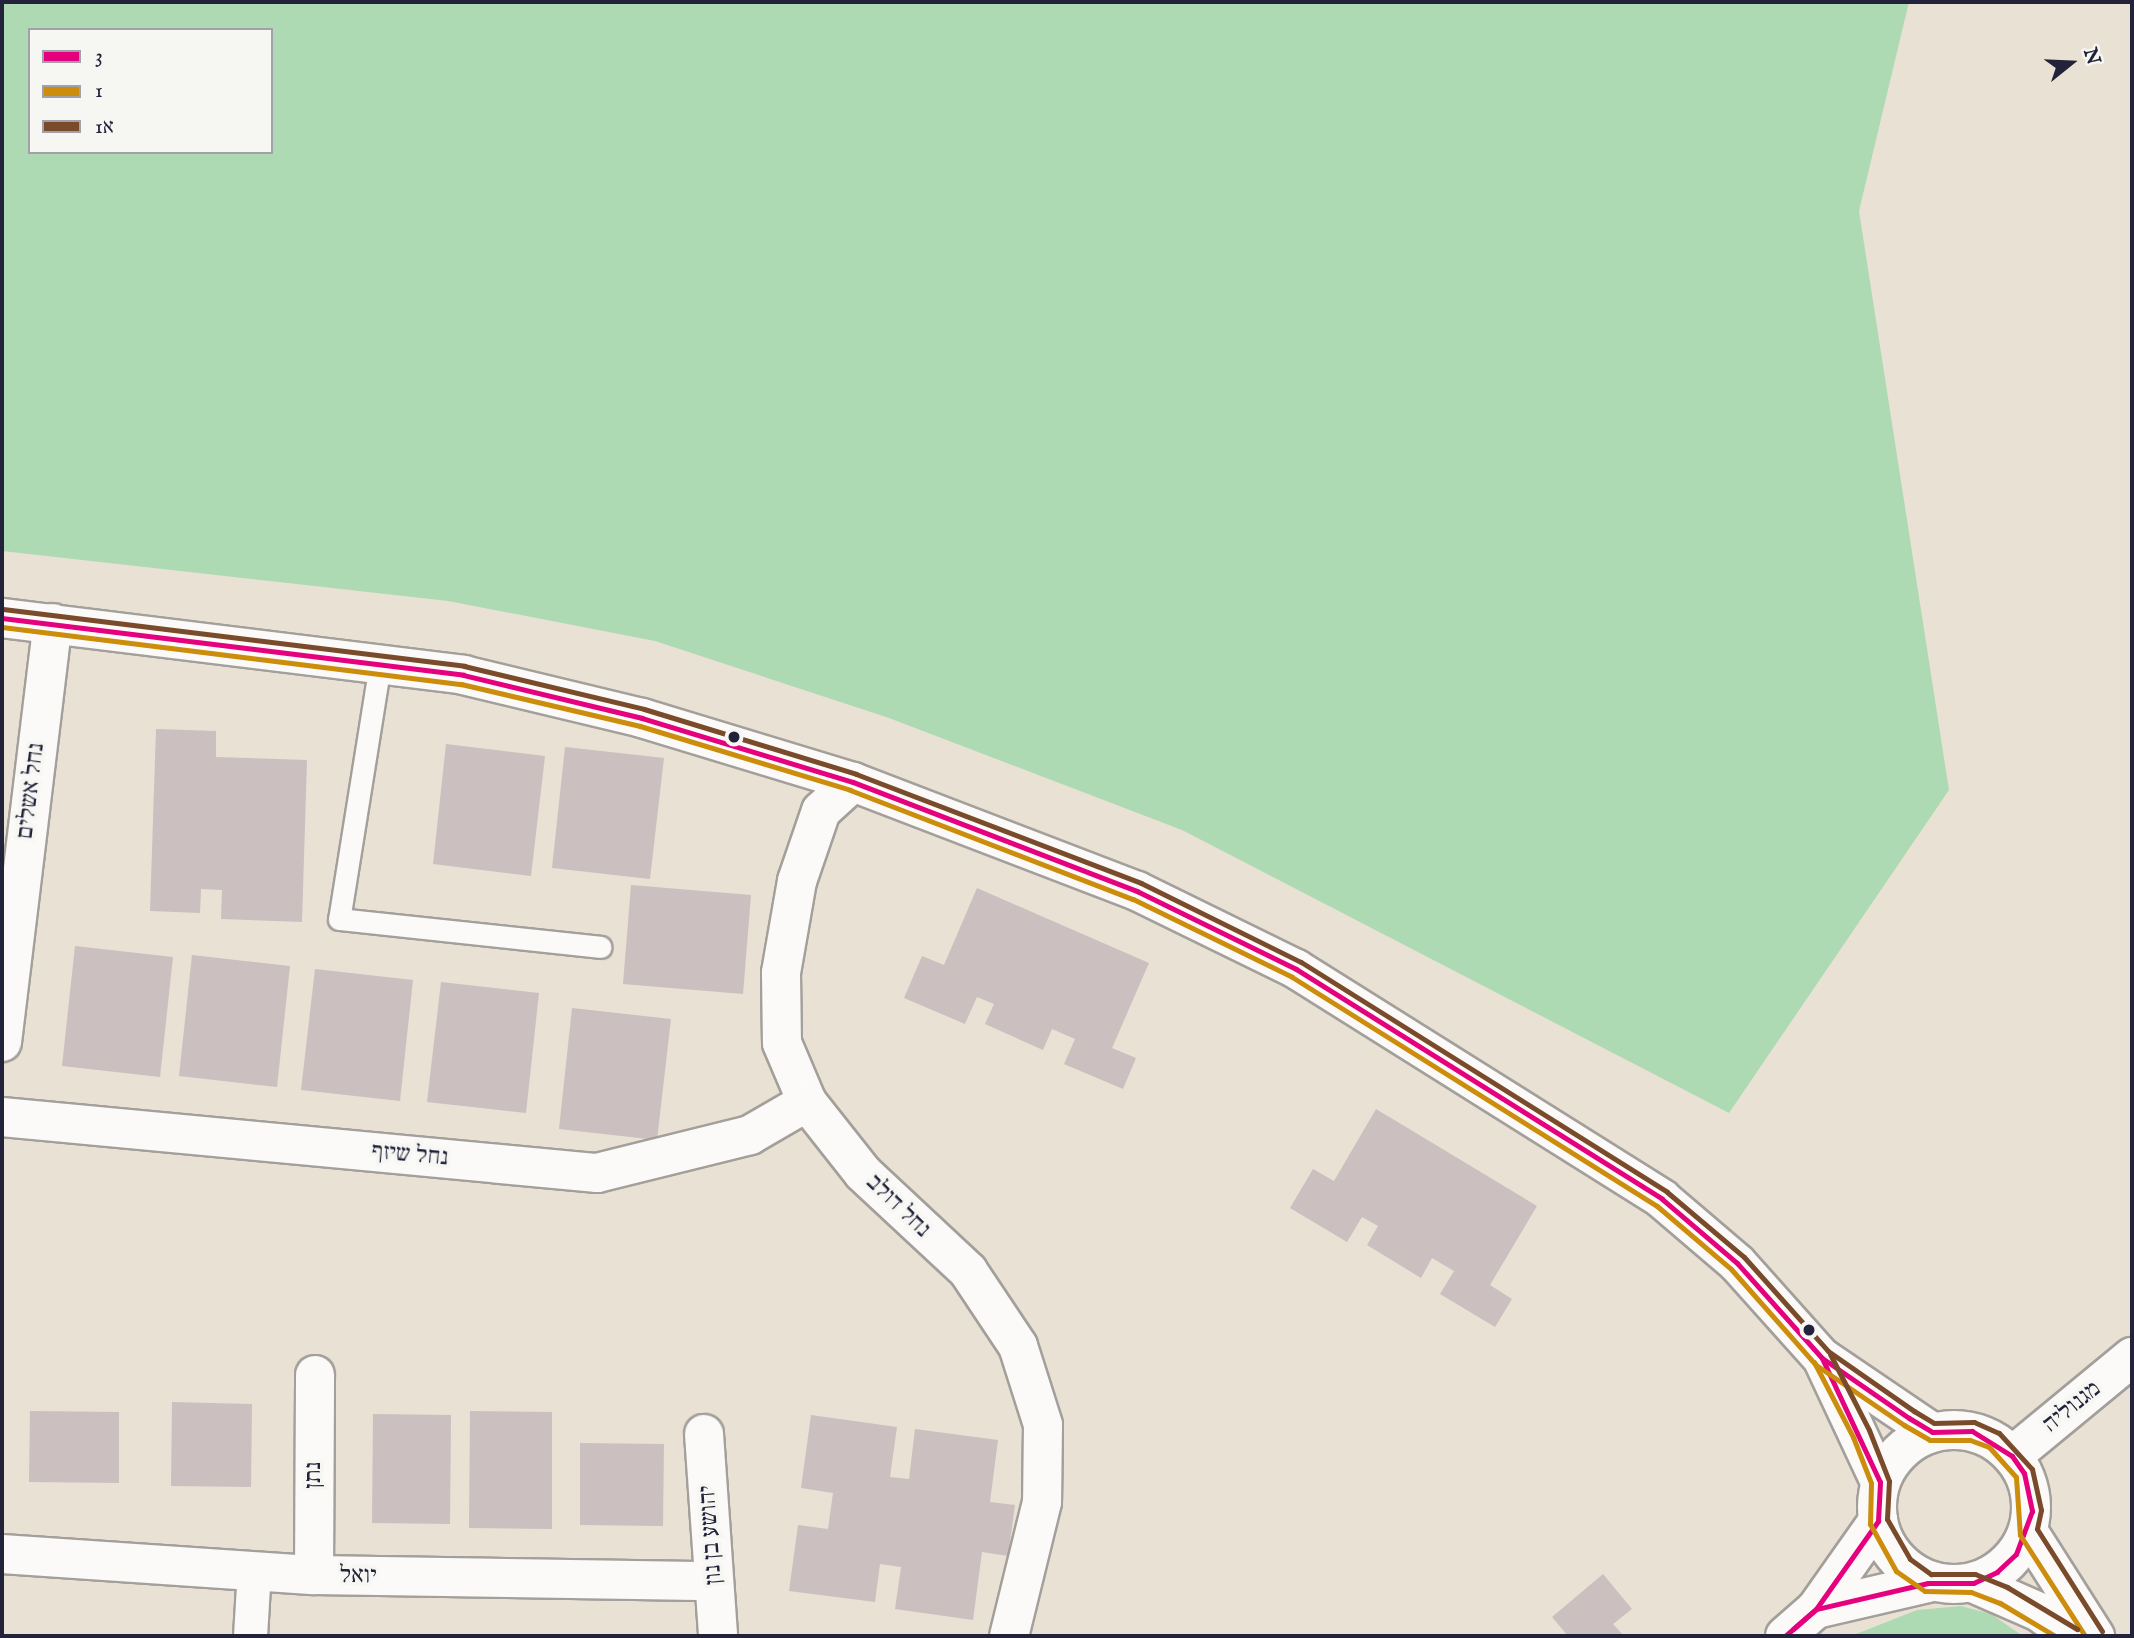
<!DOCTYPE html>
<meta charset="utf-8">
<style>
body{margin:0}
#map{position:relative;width:2134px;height:1638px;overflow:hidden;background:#e9e1d4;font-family:"IM FELL English","Frank Ruhl Libre",serif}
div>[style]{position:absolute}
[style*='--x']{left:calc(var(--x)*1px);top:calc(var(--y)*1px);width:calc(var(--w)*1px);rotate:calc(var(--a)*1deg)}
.green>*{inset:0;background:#aedab3}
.building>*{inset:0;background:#ccbfbf}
.roads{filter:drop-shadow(2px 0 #a39f9a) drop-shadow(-2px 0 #a39f9a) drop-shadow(0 2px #a39f9a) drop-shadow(0 -2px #a39f9a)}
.service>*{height:21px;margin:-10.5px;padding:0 10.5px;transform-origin:10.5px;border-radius:10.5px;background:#fcfaf9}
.pedestrian>*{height:33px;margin:-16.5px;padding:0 16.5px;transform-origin:16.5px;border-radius:16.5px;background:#fcfaf9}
.minor>*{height:38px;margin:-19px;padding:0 19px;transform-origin:19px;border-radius:19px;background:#fcfaf9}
.tertiary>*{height:38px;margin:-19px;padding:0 19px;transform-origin:19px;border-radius:19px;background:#fcfaf9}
.tertiary>.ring{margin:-19px;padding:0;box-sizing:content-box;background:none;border:38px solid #fcfaf9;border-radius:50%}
.bus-1>*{height:5px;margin:-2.5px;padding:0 2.5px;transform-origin:2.5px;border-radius:2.5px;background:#e5007d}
.bus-2>*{height:5px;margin:-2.5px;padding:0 2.5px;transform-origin:2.5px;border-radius:2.5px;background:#cc8c0c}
.bus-3>*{height:5px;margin:-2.5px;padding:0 2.5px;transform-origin:2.5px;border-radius:2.5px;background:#7a4b2a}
.dots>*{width:19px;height:19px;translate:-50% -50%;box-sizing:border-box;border:4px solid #f6f6f2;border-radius:50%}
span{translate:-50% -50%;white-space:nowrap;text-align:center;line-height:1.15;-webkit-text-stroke:7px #f6f6f2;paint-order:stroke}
.street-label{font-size:24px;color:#22223b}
.frame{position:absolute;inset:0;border:4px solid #22223b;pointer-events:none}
.legend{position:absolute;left:28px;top:28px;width:245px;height:126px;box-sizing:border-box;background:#f6f6f2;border:2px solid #a1a1a9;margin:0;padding:9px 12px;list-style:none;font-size:21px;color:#22223b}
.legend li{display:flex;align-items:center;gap:14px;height:35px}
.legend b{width:35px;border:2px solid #a1a1a9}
.north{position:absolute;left:2036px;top:28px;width:70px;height:70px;-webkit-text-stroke:5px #f6f6f2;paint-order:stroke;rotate:72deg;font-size:19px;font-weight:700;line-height:28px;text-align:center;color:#22223b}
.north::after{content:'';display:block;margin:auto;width:24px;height:32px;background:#22223b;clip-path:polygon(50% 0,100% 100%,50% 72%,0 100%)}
</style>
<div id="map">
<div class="green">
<i style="clip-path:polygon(evenodd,1909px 2px,1859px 211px,1949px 790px,1729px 1113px,1182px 830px,889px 718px,655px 641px,448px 601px,2px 551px,2px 4px,7px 2px,1909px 2px,30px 30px,271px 30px,271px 152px,30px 152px,30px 30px)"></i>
<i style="clip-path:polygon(1961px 1606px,1991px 1614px,2023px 1636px,1851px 1636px,1917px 1610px)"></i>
</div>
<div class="building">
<i style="clip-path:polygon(156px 729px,216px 731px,216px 757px,307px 760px,302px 922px,221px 919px,222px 890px,201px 889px,200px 913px,150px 911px)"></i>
<i style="clip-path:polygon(446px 744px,545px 756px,531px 876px,433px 864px)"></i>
<i style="clip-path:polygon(565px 747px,664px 758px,650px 879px,552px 868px)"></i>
<i style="clip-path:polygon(631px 885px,751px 895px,743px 994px,623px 984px)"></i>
<i style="clip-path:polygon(977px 888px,1149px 963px,1112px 1048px,1136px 1058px,1123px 1089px,1064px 1064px,1075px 1039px,1052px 1029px,1043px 1050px,985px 1024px,994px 1004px,977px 997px,965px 1024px,904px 998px,922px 956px,944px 965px)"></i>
<i style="clip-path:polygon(75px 946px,173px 957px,160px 1077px,62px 1066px)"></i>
<i style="clip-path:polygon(192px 955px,290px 966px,277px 1087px,179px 1076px)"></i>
<i style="clip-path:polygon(315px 969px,413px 980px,400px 1101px,301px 1090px)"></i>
<i style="clip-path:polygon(441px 982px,539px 993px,526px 1113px,427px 1102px)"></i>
<i style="clip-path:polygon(572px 1008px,671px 1019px,657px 1140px,559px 1129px)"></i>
<i style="clip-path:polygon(1376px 1109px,1537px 1206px,1490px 1285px,1512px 1299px,1495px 1327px,1440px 1294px,1454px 1271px,1432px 1258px,1421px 1278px,1367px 1245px,1378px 1226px,1362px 1217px,1347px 1242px,1290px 1208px,1313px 1169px,1334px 1181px)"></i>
<i style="clip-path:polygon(172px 1402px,252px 1404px,251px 1487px,171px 1486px)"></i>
<i style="clip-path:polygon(30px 1411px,119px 1412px,119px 1483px,29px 1482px)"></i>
<i style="clip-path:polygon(470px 1411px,552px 1412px,552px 1529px,469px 1528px)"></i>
<i style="clip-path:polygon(373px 1414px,451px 1415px,450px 1524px,372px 1523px)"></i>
<i style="clip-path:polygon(811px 1415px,897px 1427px,890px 1477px,909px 1479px,915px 1429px,998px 1440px,990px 1502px,1015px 1505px,1008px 1556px,982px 1552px,973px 1620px,895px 1609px,901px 1567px,880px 1564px,875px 1602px,789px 1591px,798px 1525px,828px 1529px,833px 1493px,801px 1488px)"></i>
<i style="clip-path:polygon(580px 1443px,664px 1444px,663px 1526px,580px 1525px)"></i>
<i style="clip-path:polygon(1603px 1574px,1632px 1609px,1613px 1624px,1624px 1636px,1568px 1636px,1552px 1617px)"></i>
</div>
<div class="roads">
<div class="service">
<i style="--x:380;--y:664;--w:258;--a:99.1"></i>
<i style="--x:339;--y:919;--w:263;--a:6.1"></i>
</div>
<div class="pedestrian">
<i style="--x:250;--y:1636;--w:67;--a:-86.6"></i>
</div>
<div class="minor">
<i style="--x:853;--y:782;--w:43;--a:137.8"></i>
<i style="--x:821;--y:811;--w:74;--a:108.9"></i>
<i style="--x:797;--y:881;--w:93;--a:99.9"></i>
<i style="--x:781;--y:973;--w:70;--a:89.2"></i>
<i style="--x:782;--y:1043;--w:64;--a:67"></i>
<i style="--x:807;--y:1102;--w:90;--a:51.7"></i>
<i style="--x:863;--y:1173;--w:144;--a:43"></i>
<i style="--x:968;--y:1271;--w:90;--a:56.3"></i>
<i style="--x:1018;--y:1346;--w:83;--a:72.4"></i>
<i style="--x:1043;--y:1425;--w:77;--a:90.7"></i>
<i style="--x:1042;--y:1502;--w:138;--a:103.8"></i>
<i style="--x:2;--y:1042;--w:422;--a:-83.1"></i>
<i style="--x:2;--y:1117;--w:598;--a:5.38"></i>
<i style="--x:597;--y:1173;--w:158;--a:-13.9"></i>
<i style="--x:750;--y:1135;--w:66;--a:-30.1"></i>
<i style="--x:704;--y:1434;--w:202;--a:86"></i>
<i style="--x:2;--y:1554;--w:313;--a:3.9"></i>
<i style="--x:314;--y:1575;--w:400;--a:0.9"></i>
<i style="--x:314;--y:1575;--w:200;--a:-89.7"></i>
</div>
<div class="tertiary">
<i style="--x:2;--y:618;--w:465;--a:7"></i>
<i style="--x:463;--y:675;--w:184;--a:13.5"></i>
<i style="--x:642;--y:718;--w:220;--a:16.9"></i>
<i style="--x:853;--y:782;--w:304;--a:21"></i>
<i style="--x:1137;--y:891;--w:177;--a:26.1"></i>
<i style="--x:1296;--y:969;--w:432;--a:32.1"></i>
<i style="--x:1662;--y:1199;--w:99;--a:40.5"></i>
<i style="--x:1737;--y:1263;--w:127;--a:48.2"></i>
<i style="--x:1822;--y:1358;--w:137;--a:64.9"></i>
<i style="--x:1824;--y:1359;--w:130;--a:34.1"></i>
<i class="ring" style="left:1877px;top:1430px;width:116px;height:116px"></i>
<i style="--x:2012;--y:1456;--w:156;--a:-39.5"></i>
<i style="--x:2028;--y:1531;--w:125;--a:57.5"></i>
<i style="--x:1973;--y:1583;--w:72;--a:23.7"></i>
<i style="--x:2039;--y:1612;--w:41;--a:36"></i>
<i style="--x:1816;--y:1609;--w:115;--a:-13.1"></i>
<i style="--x:1785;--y:1636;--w:41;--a:-41.1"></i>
<i style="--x:1816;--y:1609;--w:108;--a:-54.8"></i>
</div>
</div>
<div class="bus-1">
<i style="--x:2;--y:618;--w:465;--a:7"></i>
<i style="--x:463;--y:675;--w:184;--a:13.5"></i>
<i style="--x:642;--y:718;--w:220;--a:16.9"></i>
<i style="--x:853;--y:782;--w:304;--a:21"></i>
<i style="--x:1137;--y:891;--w:177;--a:26.1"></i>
<i style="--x:1296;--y:969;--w:432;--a:32.1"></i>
<i style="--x:1662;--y:1199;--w:99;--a:40.5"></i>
<i style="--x:1737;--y:1263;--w:127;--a:48.2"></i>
<i style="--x:1822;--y:1358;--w:106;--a:34.6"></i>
<i style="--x:1909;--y:1418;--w:27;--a:31"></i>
<i style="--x:1932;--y:1432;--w:40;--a:-1.4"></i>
<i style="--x:1972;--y:1431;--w:47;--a:32"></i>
<i style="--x:2012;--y:1456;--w:21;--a:55"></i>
<i style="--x:2024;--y:1473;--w:39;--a:78"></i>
<i style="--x:2032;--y:1511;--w:46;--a:110.4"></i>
<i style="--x:2016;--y:1554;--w:26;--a:137"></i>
<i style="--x:1997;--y:1572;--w:26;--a:155"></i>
<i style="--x:1973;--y:1583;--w:45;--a:180"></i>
<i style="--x:1928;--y:1583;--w:115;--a:166.9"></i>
<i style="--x:1816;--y:1609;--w:41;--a:138.9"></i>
<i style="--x:1793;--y:1629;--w:30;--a:-41"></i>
<i style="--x:1816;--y:1609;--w:108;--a:-54.8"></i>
<i style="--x:1878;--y:1521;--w:39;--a:-87"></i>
<i style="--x:1880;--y:1482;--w:137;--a:-115.1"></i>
</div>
<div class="bus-2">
<i style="--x:2;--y:627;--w:463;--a:7.1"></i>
<i style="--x:461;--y:684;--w:184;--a:13.2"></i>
<i style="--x:640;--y:726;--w:220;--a:16.9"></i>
<i style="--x:850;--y:790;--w:303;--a:21.1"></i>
<i style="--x:1133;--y:899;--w:177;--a:26.1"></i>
<i style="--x:1292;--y:977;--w:431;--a:32.1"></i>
<i style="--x:1657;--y:1206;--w:97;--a:40.4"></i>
<i style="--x:1731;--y:1269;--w:128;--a:48.5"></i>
<i style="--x:1816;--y:1365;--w:107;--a:34.3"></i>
<i style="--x:1904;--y:1425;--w:30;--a:30"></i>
<i style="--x:1930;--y:1440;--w:40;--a:0"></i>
<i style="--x:1970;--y:1440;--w:20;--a:20"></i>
<i style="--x:1989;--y:1447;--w:40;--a:48"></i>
<i style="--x:2016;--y:1477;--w:58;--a:86.1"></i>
<i style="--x:2020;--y:1535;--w:120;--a:57.2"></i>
<i style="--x:1814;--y:1362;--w:85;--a:62.5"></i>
<i style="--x:1853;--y:1437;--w:49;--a:68.6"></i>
<i style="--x:1871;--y:1483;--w:41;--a:91.4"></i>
<i style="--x:1870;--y:1524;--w:54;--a:61"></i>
<i style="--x:1896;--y:1571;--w:35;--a:35"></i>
<i style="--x:1925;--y:1591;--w:46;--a:1.2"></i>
<i style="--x:1971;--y:1592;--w:31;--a:21"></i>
<i style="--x:2000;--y:1603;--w:64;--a:31"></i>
</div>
<div class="bus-3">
<i style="--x:3;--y:609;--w:465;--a:7"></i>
<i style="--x:464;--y:666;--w:185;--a:13.4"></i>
<i style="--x:644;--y:709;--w:222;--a:17"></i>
<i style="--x:856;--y:774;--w:305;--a:20.9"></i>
<i style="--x:1141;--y:883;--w:178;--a:26.3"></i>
<i style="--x:1301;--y:962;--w:432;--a:32.1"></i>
<i style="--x:1667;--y:1192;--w:101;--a:40.2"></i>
<i style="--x:1744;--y:1257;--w:126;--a:48.2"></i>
<i style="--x:1828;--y:1351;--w:105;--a:34.9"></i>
<i style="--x:1914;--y:1411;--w:23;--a:31"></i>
<i style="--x:1934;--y:1423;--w:40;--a:-1.4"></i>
<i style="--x:1974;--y:1422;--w:27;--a:24"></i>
<i style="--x:1999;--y:1433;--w:49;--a:47.5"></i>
<i style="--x:2032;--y:1469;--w:42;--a:77.6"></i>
<i style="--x:2041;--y:1510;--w:19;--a:102"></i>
<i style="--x:2037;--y:1529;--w:121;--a:57.5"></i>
<i style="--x:1830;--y:1354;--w:85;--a:62.8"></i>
<i style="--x:1869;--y:1430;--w:55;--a:68.6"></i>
<i style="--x:1889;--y:1481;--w:38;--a:93"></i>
<i style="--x:1887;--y:1519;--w:46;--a:60.1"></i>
<i style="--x:1910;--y:1559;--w:26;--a:36"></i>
<i style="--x:1931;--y:1574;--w:44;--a:0"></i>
<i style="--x:1975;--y:1574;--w:35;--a:22"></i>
<i style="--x:2007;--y:1587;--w:82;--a:31"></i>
</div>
<div class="dots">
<i style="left:734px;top:737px;background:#22223b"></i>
<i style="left:1809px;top:1330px;background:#22223b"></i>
</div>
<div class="street-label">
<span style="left:31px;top:791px;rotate:-83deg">נחל אשלים</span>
<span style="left:410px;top:1155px;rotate:5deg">נחל שיזף</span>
<span style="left:898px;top:1206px;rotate:44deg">נחל דולב</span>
<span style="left:2072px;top:1407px;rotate:-39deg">מגנוליה</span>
<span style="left:314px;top:1475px;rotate:-90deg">נתן</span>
<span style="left:711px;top:1535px;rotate:-94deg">יהושע בן נון</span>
<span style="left:358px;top:1576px;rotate:1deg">יואל</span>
</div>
<div class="frame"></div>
<ul class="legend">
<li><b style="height:9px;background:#e5007d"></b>3</li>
<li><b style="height:9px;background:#cc8c0c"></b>1</li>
<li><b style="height:9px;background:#7a4b2a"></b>1א</li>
</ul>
<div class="north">N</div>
</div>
